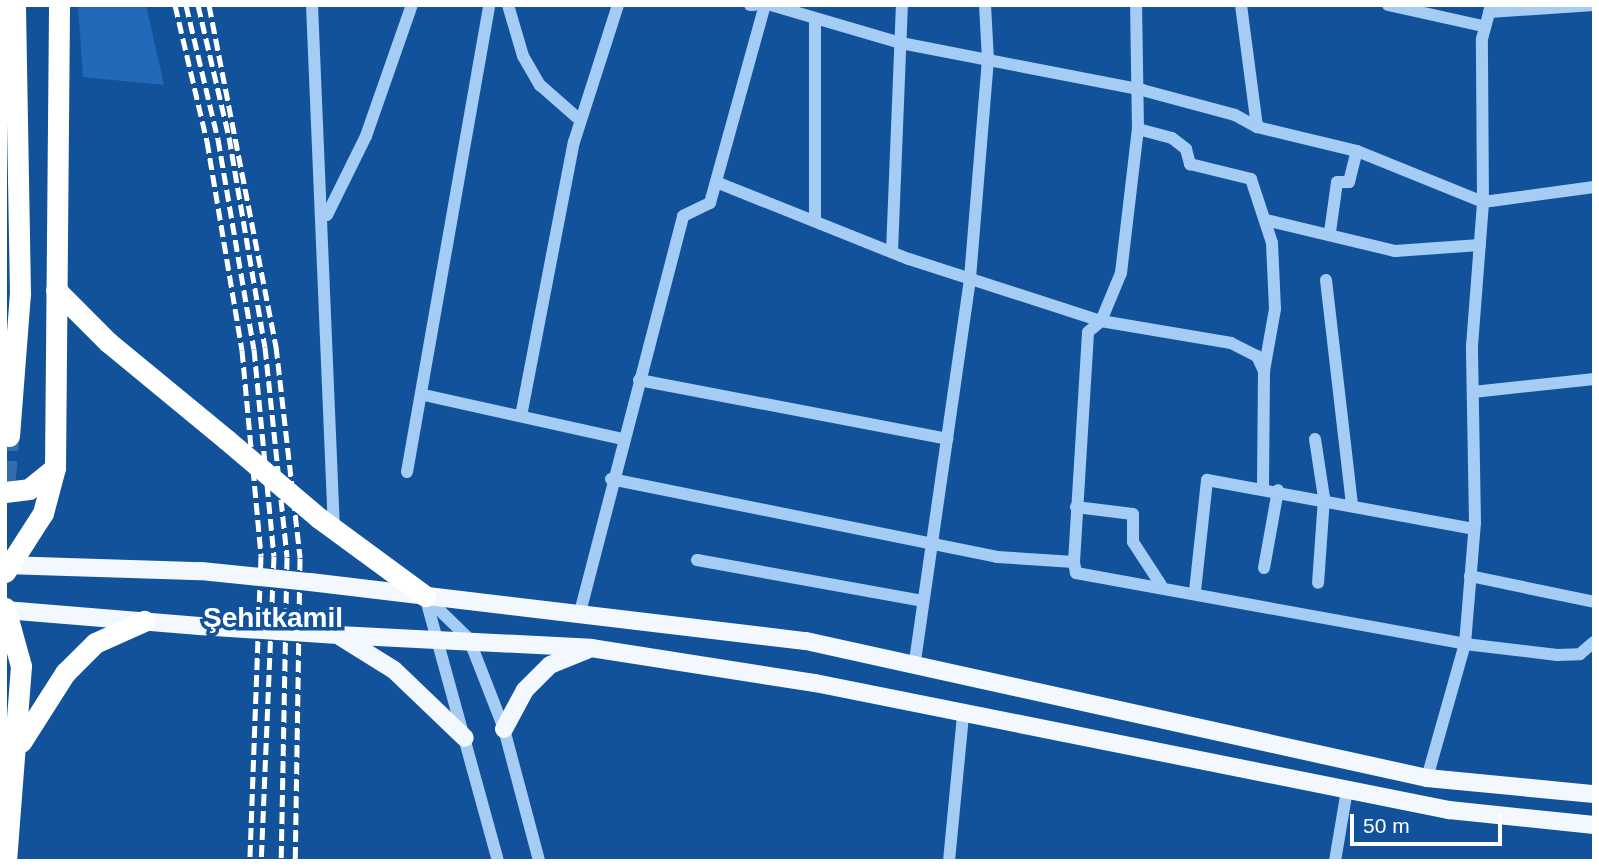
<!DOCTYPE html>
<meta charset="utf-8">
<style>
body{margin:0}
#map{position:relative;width:1599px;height:866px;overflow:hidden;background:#11529b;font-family:Arial,sans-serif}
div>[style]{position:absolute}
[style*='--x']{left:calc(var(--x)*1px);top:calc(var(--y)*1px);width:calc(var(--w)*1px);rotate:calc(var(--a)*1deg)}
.green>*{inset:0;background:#206ab9}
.highway-tunnel>*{height:21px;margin-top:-10.5px;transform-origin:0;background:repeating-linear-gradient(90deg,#356caa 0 21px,transparent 0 31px)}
.minor>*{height:12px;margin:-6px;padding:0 6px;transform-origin:6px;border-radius:6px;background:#a5ccf4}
.major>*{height:18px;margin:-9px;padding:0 9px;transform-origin:9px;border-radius:9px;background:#f3f8ff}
.highway>*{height:21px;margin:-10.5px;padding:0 10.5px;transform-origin:10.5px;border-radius:10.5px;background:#fff}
.rail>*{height:5px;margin-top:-2.5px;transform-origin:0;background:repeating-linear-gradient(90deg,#fff 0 12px,transparent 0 17px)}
.major-bridge>*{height:18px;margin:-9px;padding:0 9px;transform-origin:9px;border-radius:9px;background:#f3f8ff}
.highway-bridge>*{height:21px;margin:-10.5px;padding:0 10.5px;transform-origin:10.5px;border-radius:10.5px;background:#fff}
span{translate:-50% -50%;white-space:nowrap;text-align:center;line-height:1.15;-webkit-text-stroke:7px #11529b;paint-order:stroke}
.district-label{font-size:28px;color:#fff;font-weight:700}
.frame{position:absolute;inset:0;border:7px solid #fff;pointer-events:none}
.scale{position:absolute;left:1350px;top:814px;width:152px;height:32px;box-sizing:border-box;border:4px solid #fff;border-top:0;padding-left:9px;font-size:21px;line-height:24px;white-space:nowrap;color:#fff;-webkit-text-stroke:5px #11529b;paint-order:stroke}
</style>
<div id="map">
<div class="green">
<i style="clip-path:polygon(78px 5px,146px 5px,164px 85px,83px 77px)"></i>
</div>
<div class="highway-tunnel">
<i style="--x:5;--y:481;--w:45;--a:-84.9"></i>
</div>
<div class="minor">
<i style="--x:312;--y:5;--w:525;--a:87.6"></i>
<i style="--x:508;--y:5;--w:53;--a:73.6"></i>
<i style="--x:523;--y:56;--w:34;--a:60"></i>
<i style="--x:540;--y:85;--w:53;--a:41.2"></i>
<i style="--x:750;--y:5;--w:4;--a:0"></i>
<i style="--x:771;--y:5;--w:135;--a:16.3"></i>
<i style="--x:901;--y:43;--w:246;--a:11"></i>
<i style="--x:1142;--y:90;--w:96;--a:15"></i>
<i style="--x:1235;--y:115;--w:25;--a:29"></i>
<i style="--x:1257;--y:127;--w:103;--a:13.5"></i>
<i style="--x:1357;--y:151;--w:136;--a:22"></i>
<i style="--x:1483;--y:202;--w:112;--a:-7.7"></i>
<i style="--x:1241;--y:5;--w:123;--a:82.5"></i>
<i style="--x:1388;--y:5;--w:97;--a:12.5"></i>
<i style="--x:1489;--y:12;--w:105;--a:-3.8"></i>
<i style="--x:1138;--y:129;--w:35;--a:15"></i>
<i style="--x:1172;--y:138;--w:18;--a:38"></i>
<i style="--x:1186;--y:149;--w:16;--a:75"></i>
<i style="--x:1190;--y:164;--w:63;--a:13.8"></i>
<i style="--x:1251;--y:179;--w:67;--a:71.8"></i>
<i style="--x:1272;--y:243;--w:66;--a:87.4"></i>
<i style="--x:1275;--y:309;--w:63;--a:100.1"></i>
<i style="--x:716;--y:182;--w:208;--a:21.8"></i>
<i style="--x:909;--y:259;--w:202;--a:17.9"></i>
<i style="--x:1101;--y:321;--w:132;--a:9.6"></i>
<i style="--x:1231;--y:343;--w:29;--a:27"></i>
<i style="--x:1257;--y:356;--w:17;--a:65"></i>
<i style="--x:1264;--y:371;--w:116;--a:90.5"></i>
<i style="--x:327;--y:215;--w:88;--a:-63.7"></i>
<i style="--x:366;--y:136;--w:139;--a:-70.7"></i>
<i style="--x:815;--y:217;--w:198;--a:-90"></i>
<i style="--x:1266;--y:220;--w:133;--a:13.5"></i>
<i style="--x:1395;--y:251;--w:85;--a:-4"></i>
<i style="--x:1330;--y:232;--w:50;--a:-82"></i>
<i style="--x:1337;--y:182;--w:12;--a:0"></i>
<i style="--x:1349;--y:182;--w:32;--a:-76"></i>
<i style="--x:892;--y:252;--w:247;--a:-87.7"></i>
<i style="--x:1326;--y:280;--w:226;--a:83.4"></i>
<i style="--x:639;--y:380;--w:314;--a:10.8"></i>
<i style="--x:1473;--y:392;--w:122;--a:-6.1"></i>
<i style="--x:424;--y:395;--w:204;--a:12.5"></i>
<i style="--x:521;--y:416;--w:279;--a:-79.1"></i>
<i style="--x:574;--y:142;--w:144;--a:-72.2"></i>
<i style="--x:1315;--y:439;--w:60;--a:81.3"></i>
<i style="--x:1324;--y:498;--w:85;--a:94"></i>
<i style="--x:407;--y:472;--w:474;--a:-80"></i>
<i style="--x:611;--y:479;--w:394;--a:11.4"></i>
<i style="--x:997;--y:557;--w:77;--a:3.7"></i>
<i style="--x:1074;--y:562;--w:11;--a:80"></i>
<i style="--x:1076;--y:573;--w:395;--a:10.3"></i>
<i style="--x:1465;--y:644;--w:93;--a:6.8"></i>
<i style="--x:1557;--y:655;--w:23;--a:-2"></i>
<i style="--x:1580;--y:654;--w:18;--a:-41"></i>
<i style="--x:1076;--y:507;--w:57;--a:7"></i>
<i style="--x:1133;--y:514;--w:28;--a:90"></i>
<i style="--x:1133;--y:542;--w:51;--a:56.9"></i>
<i style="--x:697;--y:560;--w:229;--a:10.3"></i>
<i style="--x:1074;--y:562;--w:230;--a:-86.5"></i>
<i style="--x:1088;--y:332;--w:17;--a:-40"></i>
<i style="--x:1101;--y:321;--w:52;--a:-67.4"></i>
<i style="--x:1121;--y:273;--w:145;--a:-83.3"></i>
<i style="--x:1138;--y:129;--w:124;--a:-90.9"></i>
<i style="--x:1264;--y:568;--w:79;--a:-79.8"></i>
<i style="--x:1470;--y:576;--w:127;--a:11.8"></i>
<i style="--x:1195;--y:591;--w:112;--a:-83.8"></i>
<i style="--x:1207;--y:480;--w:271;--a:10.4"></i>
<i style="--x:425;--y:596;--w:275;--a:74.6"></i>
<i style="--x:426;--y:597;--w:60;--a:44.3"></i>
<i style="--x:469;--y:639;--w:97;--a:68.7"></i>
<i style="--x:504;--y:729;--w:137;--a:75.1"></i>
<i style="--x:579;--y:616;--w:413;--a:-75.4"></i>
<i style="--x:683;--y:216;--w:30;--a:-26"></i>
<i style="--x:710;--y:203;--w:205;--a:-74.5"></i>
<i style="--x:915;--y:661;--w:387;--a:-81.8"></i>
<i style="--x:970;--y:278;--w:219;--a:-85.3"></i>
<i style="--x:988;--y:60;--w:55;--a:-93.1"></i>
<i style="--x:1427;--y:778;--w:139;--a:-74.2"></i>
<i style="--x:1465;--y:644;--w:121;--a:-85.3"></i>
<i style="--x:1475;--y:523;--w:177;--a:-91"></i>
<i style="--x:1472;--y:346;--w:144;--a:-85.6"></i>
<i style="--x:1483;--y:202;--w:163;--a:-90.4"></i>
<i style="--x:1482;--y:39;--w:35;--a:-75"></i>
<i style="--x:949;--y:861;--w:147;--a:-84.5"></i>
<i style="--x:1335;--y:861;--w:72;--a:-80.4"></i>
</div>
<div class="major">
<i style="--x:5;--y:565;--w:196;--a:1.8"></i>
<i style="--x:310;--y:582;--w:499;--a:6.8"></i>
<i style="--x:806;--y:641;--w:636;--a:12.44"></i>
<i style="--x:1427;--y:778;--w:168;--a:5.5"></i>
<i style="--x:5;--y:610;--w:195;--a:4.7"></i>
<i style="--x:338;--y:635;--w:253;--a:2.9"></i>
<i style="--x:591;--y:648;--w:227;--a:8.9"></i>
<i style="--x:815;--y:683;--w:647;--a:11.33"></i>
<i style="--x:1449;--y:810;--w:146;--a:5.9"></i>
<i style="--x:341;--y:637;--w:62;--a:31.9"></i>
<i style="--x:394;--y:670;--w:98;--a:43.8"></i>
<i style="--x:504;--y:729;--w:44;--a:-61.7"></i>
<i style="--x:525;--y:690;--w:35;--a:-45"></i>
<i style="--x:550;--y:665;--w:40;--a:-22"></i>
</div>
<div class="highway">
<i style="--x:56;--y:290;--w:74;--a:45"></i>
<i style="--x:108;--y:342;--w:154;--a:39.5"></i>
<i style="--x:9;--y:436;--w:142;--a:-85.6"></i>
<i style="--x:20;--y:294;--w:289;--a:-91"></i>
<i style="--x:5;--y:492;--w:24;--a:-7"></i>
<i style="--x:29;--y:489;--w:33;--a:-39"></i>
<i style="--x:319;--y:518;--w:132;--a:36.3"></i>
<i style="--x:5;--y:572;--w:70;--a:-57.2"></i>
<i style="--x:43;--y:513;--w:47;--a:-75.1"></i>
<i style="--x:55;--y:468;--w:463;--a:-89.5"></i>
<i style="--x:5;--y:608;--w:60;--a:74.6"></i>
<i style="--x:21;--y:666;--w:196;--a:94.4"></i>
<i style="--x:21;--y:742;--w:82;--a:-57.5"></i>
<i style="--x:65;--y:673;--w:42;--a:-45"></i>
<i style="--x:95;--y:643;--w:54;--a:-24.2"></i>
</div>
<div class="rail">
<i style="--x:175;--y:5;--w:140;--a:76.8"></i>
<i style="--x:207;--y:141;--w:212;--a:80.5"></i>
<i style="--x:242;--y:350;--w:207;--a:84.7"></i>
<i style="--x:261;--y:556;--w:305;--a:92.1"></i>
<i style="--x:186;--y:5;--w:138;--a:76.6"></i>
<i style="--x:218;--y:139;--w:213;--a:80.3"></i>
<i style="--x:254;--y:349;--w:208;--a:84.5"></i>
<i style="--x:274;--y:556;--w:305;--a:92.4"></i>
<i style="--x:198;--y:5;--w:136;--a:76.8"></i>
<i style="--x:229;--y:137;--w:213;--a:80.3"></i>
<i style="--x:265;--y:347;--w:211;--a:84"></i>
<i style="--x:287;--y:557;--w:304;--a:91.1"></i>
<i style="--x:209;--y:5;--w:348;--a:78.9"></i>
<i style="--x:276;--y:346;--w:213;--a:83.5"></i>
<i style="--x:300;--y:558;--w:303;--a:90.9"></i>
</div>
<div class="major-bridge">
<i style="--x:201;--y:571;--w:110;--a:5.8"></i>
<i style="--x:199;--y:626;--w:139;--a:3.7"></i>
</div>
<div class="highway-bridge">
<i style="--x:227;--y:440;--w:121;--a:40.3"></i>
</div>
<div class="district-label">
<span style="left:273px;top:618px">Şehitkamil</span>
</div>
<div class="frame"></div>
<div class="scale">50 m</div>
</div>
